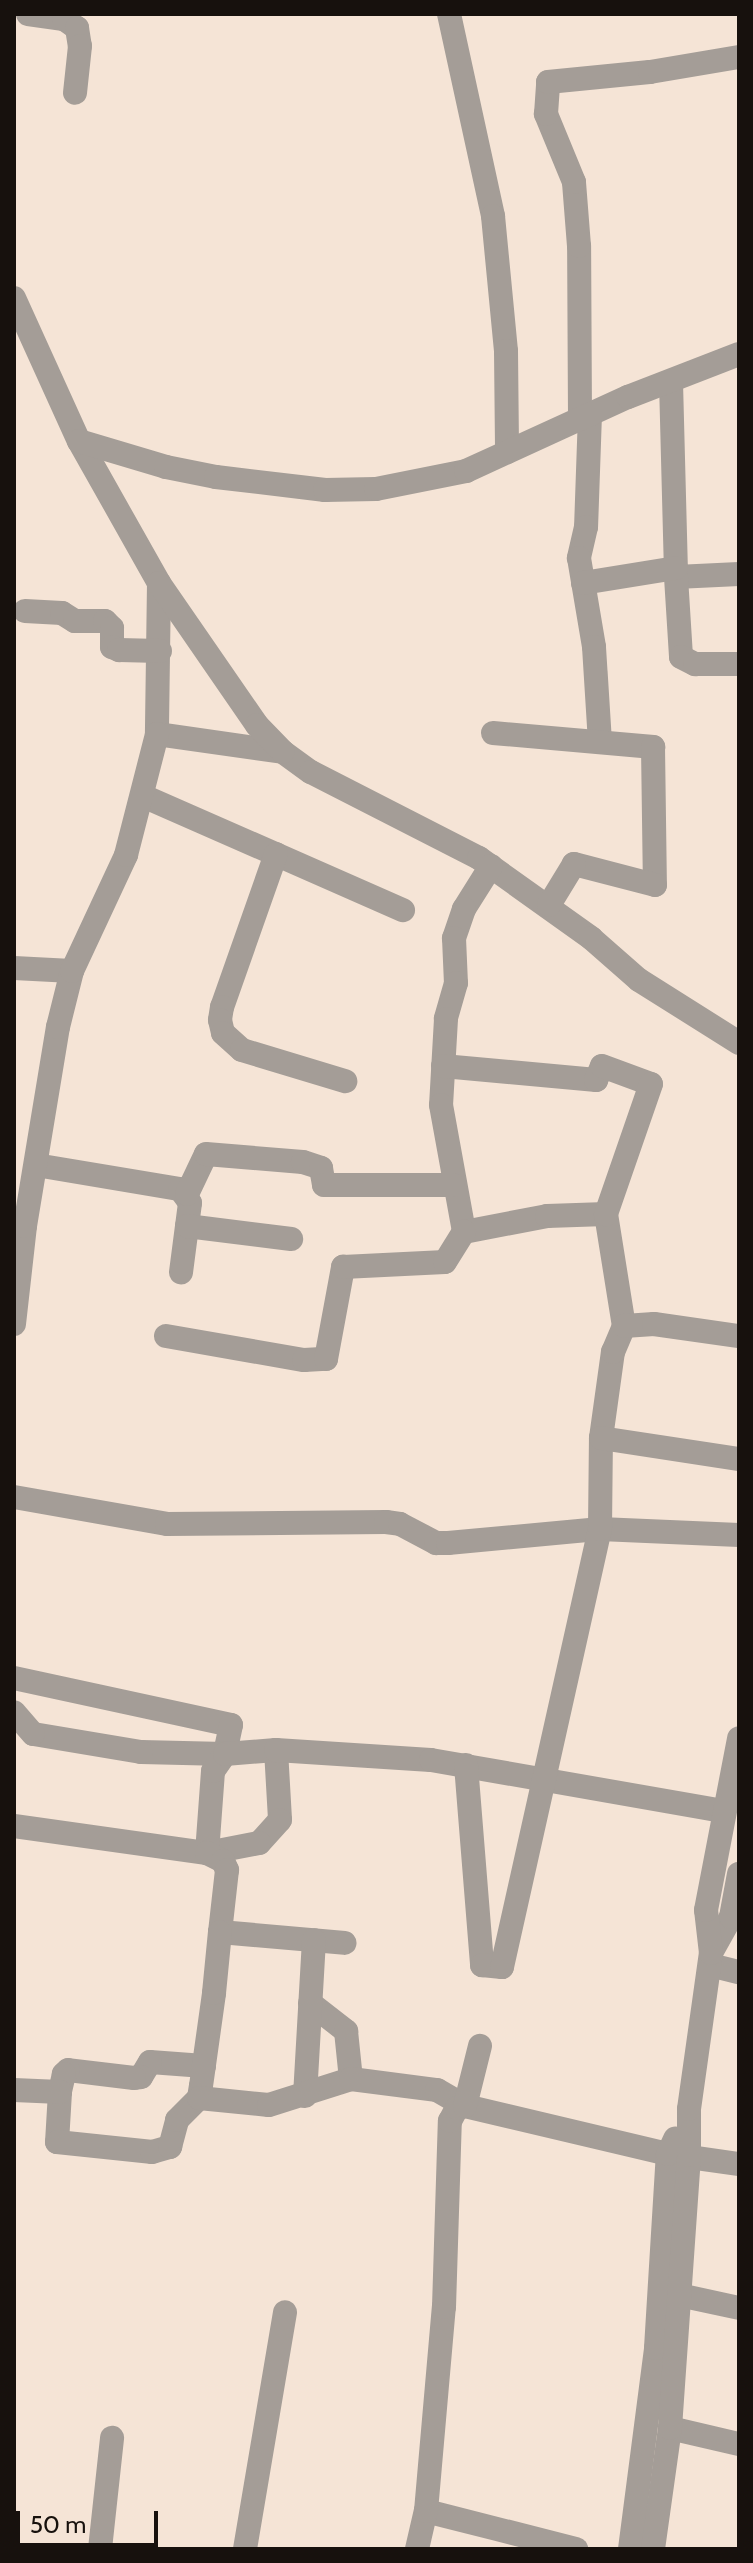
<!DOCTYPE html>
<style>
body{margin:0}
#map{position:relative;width:753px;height:2563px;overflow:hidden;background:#f5e4d6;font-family:Cabin,sans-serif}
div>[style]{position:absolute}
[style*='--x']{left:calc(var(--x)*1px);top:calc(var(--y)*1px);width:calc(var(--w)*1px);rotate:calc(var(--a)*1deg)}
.minor>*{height:24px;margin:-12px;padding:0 12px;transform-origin:12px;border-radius:12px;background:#a49d97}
span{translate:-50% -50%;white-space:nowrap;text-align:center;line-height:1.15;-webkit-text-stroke:6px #f5e4d6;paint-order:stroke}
.frame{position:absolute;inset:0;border:16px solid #17110d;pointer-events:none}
.scale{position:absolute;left:16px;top:2511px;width:142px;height:36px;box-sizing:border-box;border:4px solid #17110d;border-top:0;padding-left:10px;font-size:24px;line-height:28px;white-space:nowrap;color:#17110d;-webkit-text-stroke:6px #f5e4d6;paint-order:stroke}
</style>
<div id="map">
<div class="minor">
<i style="--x:28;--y:14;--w:36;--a:8"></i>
<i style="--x:64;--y:19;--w:16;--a:35"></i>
<i style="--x:77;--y:28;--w:18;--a:81"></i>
<i style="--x:80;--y:46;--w:47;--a:96.1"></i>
<i style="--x:449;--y:14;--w:207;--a:77.7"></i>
<i style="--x:493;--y:216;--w:136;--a:84.5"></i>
<i style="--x:506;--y:351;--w:101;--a:89.4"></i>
<i style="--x:14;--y:298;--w:157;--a:65.6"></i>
<i style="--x:79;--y:441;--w:163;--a:60.6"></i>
<i style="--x:159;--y:583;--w:151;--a:90.8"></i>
<i style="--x:157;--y:734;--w:127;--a:8.1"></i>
<i style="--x:283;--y:752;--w:34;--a:36"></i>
<i style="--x:311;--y:772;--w:189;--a:27.1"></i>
<i style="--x:479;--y:858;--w:138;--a:35.5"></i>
<i style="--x:591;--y:938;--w:64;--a:41.2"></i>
<i style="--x:639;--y:980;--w:118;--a:32.2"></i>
<i style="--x:671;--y:382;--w:195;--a:88.5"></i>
<i style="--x:676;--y:577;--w:63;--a:-2.7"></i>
<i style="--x:590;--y:414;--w:113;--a:92"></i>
<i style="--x:586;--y:527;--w:32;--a:103"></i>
<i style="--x:579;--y:558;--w:90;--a:80.4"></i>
<i style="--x:594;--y:647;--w:95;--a:86.4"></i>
<i style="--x:580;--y:418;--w:172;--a:-90.3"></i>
<i style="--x:579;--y:246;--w:64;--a:-94.5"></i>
<i style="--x:574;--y:182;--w:74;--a:-112.4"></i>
<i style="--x:546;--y:114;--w:32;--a:-86"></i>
<i style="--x:548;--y:82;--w:102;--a:-5.6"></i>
<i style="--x:650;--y:72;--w:90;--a:-9.6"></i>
<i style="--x:79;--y:441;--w:91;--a:16.6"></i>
<i style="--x:166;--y:467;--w:51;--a:11.3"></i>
<i style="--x:216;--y:477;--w:110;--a:6.8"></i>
<i style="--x:325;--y:490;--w:51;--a:-1.1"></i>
<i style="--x:376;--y:489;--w:92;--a:-11.3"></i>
<i style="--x:466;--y:471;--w:178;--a:-24.6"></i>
<i style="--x:628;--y:397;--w:119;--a:-21.2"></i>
<i style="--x:676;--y:577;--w:80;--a:86.4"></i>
<i style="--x:681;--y:657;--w:16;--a:27"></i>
<i style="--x:695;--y:664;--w:44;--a:0"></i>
<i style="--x:159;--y:583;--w:173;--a:55.4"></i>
<i style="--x:257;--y:725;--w:37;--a:46"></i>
<i style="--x:583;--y:583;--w:94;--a:-9.2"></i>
<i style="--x:25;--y:611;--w:37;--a:3"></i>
<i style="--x:62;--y:613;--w:15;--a:32"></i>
<i style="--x:75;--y:621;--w:30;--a:0"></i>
<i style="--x:105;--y:621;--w:10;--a:45"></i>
<i style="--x:112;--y:628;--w:19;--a:90"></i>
<i style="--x:112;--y:647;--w:8;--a:23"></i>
<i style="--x:119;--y:650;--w:41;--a:1.4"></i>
<i style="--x:493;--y:733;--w:161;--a:5"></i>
<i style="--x:653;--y:747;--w:138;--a:89.2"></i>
<i style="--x:655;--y:885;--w:84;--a:-165.5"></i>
<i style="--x:574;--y:864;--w:48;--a:121.4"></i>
<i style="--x:143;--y:796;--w:284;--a:23.7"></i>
<i style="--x:276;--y:854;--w:162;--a:109.4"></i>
<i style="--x:222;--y:1007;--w:13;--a:99"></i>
<i style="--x:220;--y:1020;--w:13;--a:77"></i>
<i style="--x:223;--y:1033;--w:25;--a:42"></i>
<i style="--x:242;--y:1050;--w:108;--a:16.8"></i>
<i style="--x:491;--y:866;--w:51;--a:122.1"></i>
<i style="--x:464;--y:909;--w:31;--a:109"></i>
<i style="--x:454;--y:938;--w:45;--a:87.5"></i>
<i style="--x:456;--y:983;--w:37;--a:106"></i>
<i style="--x:446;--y:1019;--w:86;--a:93.3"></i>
<i style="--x:441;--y:1105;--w:129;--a:79.7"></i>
<i style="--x:464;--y:1232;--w:85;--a:-10.9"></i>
<i style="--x:547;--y:1216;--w:59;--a:-1.9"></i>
<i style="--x:606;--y:1214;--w:113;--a:80.9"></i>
<i style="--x:14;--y:968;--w:58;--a:3"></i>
<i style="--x:443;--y:1066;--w:154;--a:5.2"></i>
<i style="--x:596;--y:1080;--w:15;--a:-67"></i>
<i style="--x:602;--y:1066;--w:52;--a:20.2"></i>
<i style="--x:651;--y:1084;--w:138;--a:109.1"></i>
<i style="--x:36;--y:1165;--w:146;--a:9.5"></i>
<i style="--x:180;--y:1189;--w:17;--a:54"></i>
<i style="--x:190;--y:1203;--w:70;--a:97.4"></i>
<i style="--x:187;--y:1194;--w:44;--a:-64.6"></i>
<i style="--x:206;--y:1154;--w:97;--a:4.7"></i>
<i style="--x:303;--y:1162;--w:19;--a:18"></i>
<i style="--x:321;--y:1168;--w:17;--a:80"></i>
<i style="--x:324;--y:1185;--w:129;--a:0"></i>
<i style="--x:187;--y:1226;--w:105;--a:7.1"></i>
<i style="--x:14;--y:1324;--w:99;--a:-83.6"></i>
<i style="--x:25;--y:1226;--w:202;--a:-80.6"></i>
<i style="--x:58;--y:1027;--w:58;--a:-76"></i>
<i style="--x:72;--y:971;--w:128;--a:-65"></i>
<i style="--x:126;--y:855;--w:125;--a:-75.6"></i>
<i style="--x:166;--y:1336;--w:140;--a:9.9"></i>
<i style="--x:304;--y:1360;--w:22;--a:-3"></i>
<i style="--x:326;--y:1359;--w:94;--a:-79.5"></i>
<i style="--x:343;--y:1267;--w:102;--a:-2.8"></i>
<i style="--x:445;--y:1262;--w:36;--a:-58"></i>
<i style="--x:601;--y:1438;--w:87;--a:-82.1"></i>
<i style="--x:613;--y:1352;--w:28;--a:-67"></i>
<i style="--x:624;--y:1326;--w:30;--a:-4"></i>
<i style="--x:654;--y:1324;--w:84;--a:8.2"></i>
<i style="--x:14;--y:1497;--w:155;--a:10"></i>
<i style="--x:167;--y:1524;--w:219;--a:-0.5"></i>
<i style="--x:386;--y:1522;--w:14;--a:8"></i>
<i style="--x:400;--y:1524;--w:41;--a:27.8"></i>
<i style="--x:436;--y:1543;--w:12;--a:0"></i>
<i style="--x:448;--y:1543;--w:153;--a:-5.3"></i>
<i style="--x:600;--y:1529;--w:139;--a:2.5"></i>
<i style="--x:14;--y:1678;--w:222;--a:12.2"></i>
<i style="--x:231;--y:1725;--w:30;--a:102"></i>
<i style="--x:225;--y:1754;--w:84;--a:-178.6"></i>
<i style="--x:141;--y:1752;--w:109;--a:-170.5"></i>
<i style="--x:33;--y:1734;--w:29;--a:-131"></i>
<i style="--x:276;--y:1750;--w:70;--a:86.7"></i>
<i style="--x:280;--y:1820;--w:31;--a:132"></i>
<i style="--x:259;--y:1843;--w:53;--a:169.1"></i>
<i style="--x:207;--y:1853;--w:82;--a:-85.8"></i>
<i style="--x:213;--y:1771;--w:21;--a:-55"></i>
<i style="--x:225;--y:1754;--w:51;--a:-4.5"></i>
<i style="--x:276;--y:1750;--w:155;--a:3.7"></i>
<i style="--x:431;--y:1760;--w:297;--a:9.9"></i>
<i style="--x:466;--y:1765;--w:201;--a:85.4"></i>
<i style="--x:482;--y:1965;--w:20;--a:6"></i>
<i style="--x:502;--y:1967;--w:449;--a:-77.4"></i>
<i style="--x:600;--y:1529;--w:91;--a:-89.4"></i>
<i style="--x:601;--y:1438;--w:140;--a:8.7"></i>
<i style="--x:14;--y:1826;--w:195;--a:8"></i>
<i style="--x:207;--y:1853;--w:18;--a:27"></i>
<i style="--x:223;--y:1861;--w:10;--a:66"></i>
<i style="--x:227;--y:1870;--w:62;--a:96.4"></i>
<i style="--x:220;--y:1932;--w:125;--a:5"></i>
<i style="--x:711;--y:1953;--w:41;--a:-60.9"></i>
<i style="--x:731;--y:1917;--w:44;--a:-79.5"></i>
<i style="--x:710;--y:1965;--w:30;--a:14"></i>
<i style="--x:310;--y:2003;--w:46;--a:37.9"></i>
<i style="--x:346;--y:2031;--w:48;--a:84.1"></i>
<i style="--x:204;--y:2066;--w:54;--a:-175.8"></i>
<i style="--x:150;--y:2062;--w:17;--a:121"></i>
<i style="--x:141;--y:2077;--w:7;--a:172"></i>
<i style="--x:134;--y:2078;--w:66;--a:-173.1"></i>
<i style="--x:68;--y:2070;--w:6;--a:135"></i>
<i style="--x:64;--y:2074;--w:18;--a:103"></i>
<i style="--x:60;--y:2092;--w:50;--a:93.4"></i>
<i style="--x:57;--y:2142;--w:96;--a:6"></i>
<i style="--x:152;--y:2152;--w:19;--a:-16"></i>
<i style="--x:170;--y:2147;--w:28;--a:-75"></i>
<i style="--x:177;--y:2120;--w:31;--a:-45"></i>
<i style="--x:199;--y:2098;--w:12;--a:-81"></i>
<i style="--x:201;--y:2086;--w:94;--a:-82"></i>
<i style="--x:214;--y:1993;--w:61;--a:-84.4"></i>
<i style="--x:14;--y:2090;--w:46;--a:2.5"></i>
<i style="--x:305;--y:2096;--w:156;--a:-86.7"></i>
<i style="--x:199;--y:2098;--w:70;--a:5.7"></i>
<i style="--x:269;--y:2105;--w:86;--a:-17.6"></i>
<i style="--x:351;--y:2079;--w:87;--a:7.3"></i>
<i style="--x:437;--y:2090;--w:32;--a:30"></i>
<i style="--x:465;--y:2106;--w:209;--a:13.3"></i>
<i style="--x:668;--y:2154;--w:72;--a:8"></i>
<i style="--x:679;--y:2295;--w:61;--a:12.2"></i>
<i style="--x:670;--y:2428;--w:71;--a:13.1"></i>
<i style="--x:426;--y:2511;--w:155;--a:14.2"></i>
<i style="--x:100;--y:2549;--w:112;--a:-83.8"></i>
<i style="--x:245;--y:2549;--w:240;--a:-80.4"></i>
<i style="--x:417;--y:2549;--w:39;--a:-77"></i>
<i style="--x:426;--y:2511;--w:205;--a:-85"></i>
<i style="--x:444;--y:2307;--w:186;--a:-88.2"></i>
<i style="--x:450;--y:2121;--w:15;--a:-62"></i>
<i style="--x:457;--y:2108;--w:8;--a:-14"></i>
<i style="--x:465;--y:2106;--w:62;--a:-76"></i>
<i style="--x:630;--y:2549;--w:203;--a:-82.6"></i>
<i style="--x:656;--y:2348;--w:194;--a:-86.5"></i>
<i style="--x:668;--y:2154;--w:17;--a:-65"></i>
<i style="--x:653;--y:2549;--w:122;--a:-82"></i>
<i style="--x:670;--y:2428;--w:274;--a:-86"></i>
<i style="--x:689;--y:2155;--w:46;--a:-90"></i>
<i style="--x:689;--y:2109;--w:158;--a:-82"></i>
<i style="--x:711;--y:1953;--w:43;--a:-96.6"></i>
<i style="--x:706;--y:1910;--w:175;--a:-79.1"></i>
</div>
<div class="frame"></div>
<div class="scale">50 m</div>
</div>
